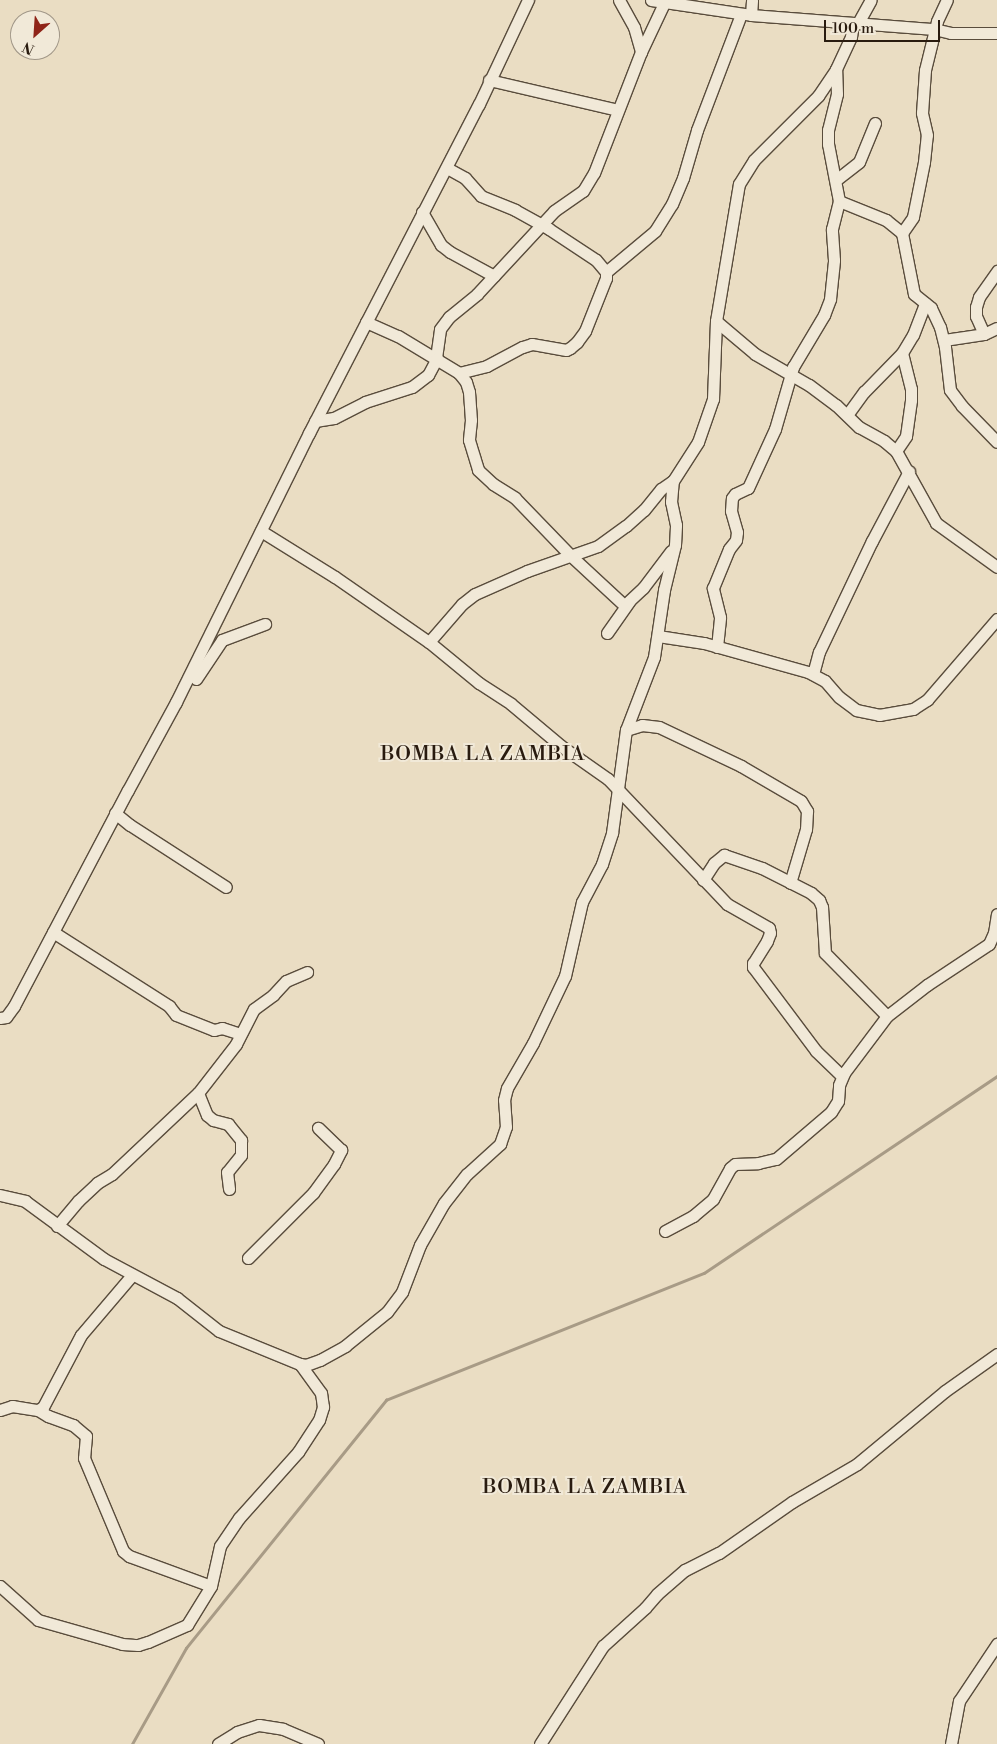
<!DOCTYPE html>
<style>
body{margin:0}
#map{position:relative;width:997px;height:1744px;overflow:hidden;background:#eaddc3;font-family:"Libre Bodoni",serif}
div>[style]{position:absolute}
[style*='--x']{left:calc(var(--x)*1px);top:calc(var(--y)*1px);width:calc(var(--w)*1px);rotate:calc(var(--a)*1deg)}
.stream>*{height:2.5px;margin:-1.25px;padding:0 1.25px;transform-origin:1.25px;border-radius:1.25px;background:#a89b86}
.roads{filter:drop-shadow(1px 0 #594c3c) drop-shadow(-1px 0 #594c3c) drop-shadow(0 1px #594c3c) drop-shadow(0 -1px #594c3c)}
.minor>*{height:11px;margin:-5.5px;padding:0 5.5px;transform-origin:5.5px;border-radius:5.5px;background:#f1e9d8}
span{translate:-50% -50%;white-space:nowrap;text-align:center;line-height:1.15;-webkit-text-stroke:4px #f1e9d8;paint-order:stroke}
.quarter-label{font-size:20px;color:#291b0f;letter-spacing:1px}
.north{position:absolute;left:10px;top:10px;width:50px;height:50px;box-sizing:border-box;background:#f1e9d8;border:1px solid #a19788;border-radius:50%;rotate:206deg;font-size:14px;font-weight:700;line-height:20px;text-align:center;color:#291b0f}
.north::after{content:'';display:block;margin:auto;width:18px;height:22px;background:#8f2418;clip-path:polygon(50% 0,100% 100%,50% 72%,0 100%)}
.scale{position:absolute;left:824px;top:20px;width:116px;height:22px;box-sizing:border-box;border:2px solid #291b0f;border-top:0;padding-left:6px;font-size:15px;line-height:18px;white-space:nowrap;color:#291b0f;-webkit-text-stroke:4px #f1e9d8;paint-order:stroke}
</style>
<div id="map">
<div class="stream">
<i style="--x:132;--y:1744;--w:110;--a:-60.6"></i>
<i style="--x:186;--y:1648;--w:319;--a:-51.1"></i>
<i style="--x:386;--y:1400;--w:342;--a:-21.8"></i>
<i style="--x:704;--y:1273;--w:353;--a:-33.9"></i>
</div>
<div class="roads">
<div class="minor">
<i style="--x:619;--y:0;--w:31;--a:61"></i>
<i style="--x:634;--y:27;--w:26;--a:74"></i>
<i style="--x:651;--y:0;--w:101;--a:8.5"></i>
<i style="--x:751;--y:15;--w:184;--a:4.4"></i>
<i style="--x:934;--y:29;--w:17;--a:13"></i>
<i style="--x:951;--y:33;--w:46;--a:0"></i>
<i style="--x:751;--y:15;--w:15;--a:-86"></i>
<i style="--x:858;--y:23;--w:26;--a:-61"></i>
<i style="--x:489;--y:80;--w:132;--a:13.1"></i>
<i style="--x:447;--y:168;--w:21;--a:29"></i>
<i style="--x:465;--y:178;--w:24;--a:48"></i>
<i style="--x:481;--y:196;--w:37;--a:22"></i>
<i style="--x:515;--y:210;--w:39;--a:29"></i>
<i style="--x:549;--y:229;--w:56;--a:33.4"></i>
<i style="--x:596;--y:260;--w:16;--a:50"></i>
<i style="--x:606;--y:272;--w:6;--a:90"></i>
<i style="--x:606;--y:278;--w:57;--a:111.6"></i>
<i style="--x:585;--y:331;--w:14;--a:126"></i>
<i style="--x:577;--y:342;--w:9;--a:139"></i>
<i style="--x:570;--y:348;--w:4;--a:153"></i>
<i style="--x:566;--y:350;--w:35;--a:-170"></i>
<i style="--x:532;--y:344;--w:10;--a:163"></i>
<i style="--x:522;--y:347;--w:40;--a:152"></i>
<i style="--x:487;--y:366;--w:29;--a:166"></i>
<i style="--x:836;--y:180;--w:29;--a:-38"></i>
<i style="--x:859;--y:162;--w:42;--a:-67.7"></i>
<i style="--x:839;--y:201;--w:51;--a:22"></i>
<i style="--x:886;--y:220;--w:21;--a:39"></i>
<i style="--x:902;--y:233;--w:62;--a:78.9"></i>
<i style="--x:914;--y:294;--w:22;--a:39"></i>
<i style="--x:931;--y:308;--w:21;--a:65"></i>
<i style="--x:940;--y:327;--w:21;--a:76"></i>
<i style="--x:945;--y:347;--w:43;--a:83.4"></i>
<i style="--x:950;--y:390;--w:20;--a:53"></i>
<i style="--x:962;--y:406;--w:50;--a:45.8"></i>
<i style="--x:422;--y:212;--w:38;--a:60"></i>
<i style="--x:441;--y:245;--w:11;--a:38"></i>
<i style="--x:450;--y:252;--w:50;--a:28.6"></i>
<i style="--x:902;--y:233;--w:19;--a:-55"></i>
<i style="--x:913;--y:217;--w:56;--a:-78.7"></i>
<i style="--x:924;--y:162;--w:27;--a:-84"></i>
<i style="--x:927;--y:135;--w:23;--a:-103"></i>
<i style="--x:922;--y:113;--w:43;--a:-86"></i>
<i style="--x:925;--y:70;--w:50;--a:-76.2"></i>
<i style="--x:937;--y:21;--w:23;--a:-65"></i>
<i style="--x:606;--y:272;--w:64;--a:-39.9"></i>
<i style="--x:655;--y:231;--w:32;--a:-58"></i>
<i style="--x:672;--y:204;--w:28;--a:-67"></i>
<i style="--x:683;--y:178;--w:50;--a:-73.7"></i>
<i style="--x:697;--y:130;--w:124;--a:-69.2"></i>
<i style="--x:716;--y:321;--w:51;--a:40.2"></i>
<i style="--x:755;--y:354;--w:62;--a:29.9"></i>
<i style="--x:809;--y:385;--w:34;--a:37"></i>
<i style="--x:836;--y:405;--w:32;--a:44"></i>
<i style="--x:859;--y:427;--w:29;--a:29"></i>
<i style="--x:884;--y:441;--w:16;--a:40"></i>
<i style="--x:896;--y:451;--w:82;--a:60.9"></i>
<i style="--x:936;--y:523;--w:75;--a:35.8"></i>
<i style="--x:366;--y:322;--w:35;--a:24"></i>
<i style="--x:398;--y:336;--w:71;--a:31.2"></i>
<i style="--x:459;--y:373;--w:11;--a:52"></i>
<i style="--x:466;--y:382;--w:10;--a:73"></i>
<i style="--x:469;--y:392;--w:28;--a:86"></i>
<i style="--x:471;--y:420;--w:20;--a:96"></i>
<i style="--x:469;--y:440;--w:31;--a:73"></i>
<i style="--x:478;--y:470;--w:21;--a:43"></i>
<i style="--x:493;--y:484;--w:26;--a:32"></i>
<i style="--x:515;--y:498;--w:79;--a:46"></i>
<i style="--x:570;--y:555;--w:75;--a:42.8"></i>
<i style="--x:984;--y:334;--w:20;--a:-114"></i>
<i style="--x:976;--y:316;--w:9;--a:-90"></i>
<i style="--x:976;--y:307;--w:10;--a:-73"></i>
<i style="--x:979;--y:297;--w:32;--a:-55"></i>
<i style="--x:944;--y:340;--w:40;--a:-8.5"></i>
<i style="--x:984;--y:334;--w:14;--a:-25"></i>
<i style="--x:436;--y:358;--w:29;--a:-82"></i>
<i style="--x:440;--y:329;--w:15;--a:-53"></i>
<i style="--x:449;--y:317;--w:36;--a:-39"></i>
<i style="--x:477;--y:294;--w:113;--a:-47.1"></i>
<i style="--x:554;--y:211;--w:35;--a:-35"></i>
<i style="--x:583;--y:191;--w:21;--a:-59"></i>
<i style="--x:594;--y:173;--w:130;--a:-68.8"></i>
<i style="--x:641;--y:52;--w:56;--a:-64.8"></i>
<i style="--x:847;--y:415;--w:29;--a:-54"></i>
<i style="--x:864;--y:392;--w:54;--a:-45.7"></i>
<i style="--x:902;--y:353;--w:21;--a:-59"></i>
<i style="--x:913;--y:335;--w:34;--a:-69"></i>
<i style="--x:315;--y:421;--w:19;--a:-9"></i>
<i style="--x:334;--y:418;--w:35;--a:-27"></i>
<i style="--x:365;--y:402;--w:49;--a:-17.7"></i>
<i style="--x:412;--y:387;--w:20;--a:-37"></i>
<i style="--x:428;--y:375;--w:19;--a:-62"></i>
<i style="--x:896;--y:451;--w:18;--a:-56"></i>
<i style="--x:906;--y:436;--w:36;--a:-82"></i>
<i style="--x:911;--y:400;--w:11;--a:-90"></i>
<i style="--x:911;--y:389;--w:37;--a:-104"></i>
<i style="--x:261;--y:531;--w:87;--a:31.9"></i>
<i style="--x:335;--y:577;--w:114;--a:34.7"></i>
<i style="--x:429;--y:642;--w:65;--a:39.4"></i>
<i style="--x:479;--y:683;--w:38;--a:33"></i>
<i style="--x:511;--y:704;--w:65;--a:40"></i>
<i style="--x:561;--y:746;--w:57;--a:35.1"></i>
<i style="--x:608;--y:779;--w:173;--a:46.4"></i>
<i style="--x:727;--y:904;--w:48;--a:29.7"></i>
<i style="--x:769;--y:928;--w:5;--a:79"></i>
<i style="--x:770;--y:933;--w:9;--a:111"></i>
<i style="--x:767;--y:941;--w:26;--a:122"></i>
<i style="--x:753;--y:963;--w:4;--a:90"></i>
<i style="--x:753;--y:967;--w:105;--a:53.1"></i>
<i style="--x:816;--y:1051;--w:36;--a:44"></i>
<i style="--x:607;--y:633;--w:39;--a:-55"></i>
<i style="--x:629;--y:601;--w:19;--a:-43"></i>
<i style="--x:643;--y:588;--w:46;--a:-52.9"></i>
<i style="--x:658;--y:636;--w:47;--a:8.7"></i>
<i style="--x:704;--y:643;--w:108;--a:15.6"></i>
<i style="--x:808;--y:672;--w:19;--a:28"></i>
<i style="--x:825;--y:681;--w:21;--a:49"></i>
<i style="--x:839;--y:697;--w:21;--a:37"></i>
<i style="--x:856;--y:710;--w:24;--a:12"></i>
<i style="--x:879;--y:715;--w:35;--a:-10"></i>
<i style="--x:913;--y:709;--w:17;--a:-33"></i>
<i style="--x:927;--y:700;--w:107;--a:-49.2"></i>
<i style="--x:429;--y:642;--w:50;--a:-49"></i>
<i style="--x:462;--y:604;--w:16;--a:-38"></i>
<i style="--x:475;--y:594;--w:57;--a:-23.9"></i>
<i style="--x:527;--y:571;--w:75;--a:-19.4"></i>
<i style="--x:598;--y:546;--w:34;--a:-36"></i>
<i style="--x:626;--y:526;--w:24;--a:-42"></i>
<i style="--x:644;--y:510;--w:27;--a:-51"></i>
<i style="--x:661;--y:489;--w:14;--a:-34"></i>
<i style="--x:717;--y:647;--w:30;--a:-84"></i>
<i style="--x:720;--y:617;--w:30;--a:-104"></i>
<i style="--x:713;--y:588;--w:42;--a:-67.7"></i>
<i style="--x:729;--y:549;--w:11;--a:-52"></i>
<i style="--x:736;--y:540;--w:8;--a:-83"></i>
<i style="--x:737;--y:532;--w:22;--a:-106"></i>
<i style="--x:731;--y:511;--w:13;--a:-86"></i>
<i style="--x:732;--y:498;--w:5;--a:-53"></i>
<i style="--x:735;--y:494;--w:14;--a:-25"></i>
<i style="--x:748;--y:488;--w:65;--a:-65.4"></i>
<i style="--x:775;--y:429;--w:65;--a:-73.8"></i>
<i style="--x:793;--y:367;--w:61;--a:-59.2"></i>
<i style="--x:824;--y:315;--w:17;--a:-69"></i>
<i style="--x:830;--y:299;--w:39;--a:-84"></i>
<i style="--x:834;--y:260;--w:31;--a:-94"></i>
<i style="--x:832;--y:229;--w:29;--a:-76"></i>
<i style="--x:839;--y:201;--w:58;--a:-100.9"></i>
<i style="--x:828;--y:144;--w:14;--a:-90"></i>
<i style="--x:828;--y:130;--w:37;--a:-76"></i>
<i style="--x:837;--y:94;--w:25;--a:-92"></i>
<i style="--x:813;--y:674;--w:23;--a:-75"></i>
<i style="--x:819;--y:652;--w:123;--a:-64.5"></i>
<i style="--x:872;--y:541;--w:79;--a:-62.1"></i>
<i style="--x:196;--y:679;--w:47;--a:-56.3"></i>
<i style="--x:222;--y:640;--w:46;--a:-20.4"></i>
<i style="--x:626;--y:730;--w:17;--a:-17"></i>
<i style="--x:642;--y:725;--w:17;--a:7"></i>
<i style="--x:659;--y:727;--w:91;--a:25.4"></i>
<i style="--x:741;--y:766;--w:69;--a:30.3"></i>
<i style="--x:801;--y:801;--w:12;--a:59"></i>
<i style="--x:807;--y:811;--w:18;--a:93"></i>
<i style="--x:806;--y:829;--w:56;--a:106.5"></i>
<i style="--x:115;--y:813;--w:19;--a:39"></i>
<i style="--x:130;--y:825;--w:114;--a:32.9"></i>
<i style="--x:703;--y:880;--w:20;--a:-57"></i>
<i style="--x:714;--y:863;--w:13;--a:-39"></i>
<i style="--x:724;--y:855;--w:40;--a:18.9"></i>
<i style="--x:762;--y:868;--w:55;--a:27"></i>
<i style="--x:811;--y:893;--w:11;--a:41"></i>
<i style="--x:819;--y:900;--w:8;--a:67"></i>
<i style="--x:822;--y:907;--w:46;--a:86.3"></i>
<i style="--x:825;--y:953;--w:88;--a:45.5"></i>
<i style="--x:53;--y:932;--w:138;--a:32.5"></i>
<i style="--x:169;--y:1006;--w:11;--a:52"></i>
<i style="--x:176;--y:1015;--w:41;--a:21.5"></i>
<i style="--x:214;--y:1030;--w:8;--a:-14"></i>
<i style="--x:222;--y:1028;--w:19;--a:18"></i>
<i style="--x:0;--y:1018;--w:6;--a:-9"></i>
<i style="--x:6;--y:1017;--w:14;--a:-54"></i>
<i style="--x:14;--y:1006;--w:244;--a:-62.2"></i>
<i style="--x:128;--y:790;--w:100;--a:-61.4"></i>
<i style="--x:176;--y:702;--w:300;--a:-63.7"></i>
<i style="--x:309;--y:433;--w:370;--a:-62.7"></i>
<i style="--x:479;--y:104;--w:115;--a:-64.8"></i>
<i style="--x:198;--y:1093;--w:24;--a:68"></i>
<i style="--x:207;--y:1115;--w:8;--a:40"></i>
<i style="--x:213;--y:1120;--w:16;--a:15"></i>
<i style="--x:228;--y:1124;--w:21;--a:51"></i>
<i style="--x:241;--y:1140;--w:15;--a:90"></i>
<i style="--x:241;--y:1155;--w:22;--a:129"></i>
<i style="--x:227;--y:1172;--w:17;--a:83"></i>
<i style="--x:0;--y:1195;--w:26;--a:13"></i>
<i style="--x:25;--y:1201;--w:98;--a:36.3"></i>
<i style="--x:104;--y:1259;--w:83;--a:28.1"></i>
<i style="--x:177;--y:1298;--w:53;--a:38.2"></i>
<i style="--x:219;--y:1331;--w:87;--a:22.2"></i>
<i style="--x:300;--y:1364;--w:6;--a:9"></i>
<i style="--x:306;--y:1365;--w:15;--a:-20"></i>
<i style="--x:320;--y:1360;--w:29;--a:-29"></i>
<i style="--x:345;--y:1346;--w:54;--a:-39"></i>
<i style="--x:387;--y:1312;--w:25;--a:-53"></i>
<i style="--x:402;--y:1292;--w:50;--a:-69"></i>
<i style="--x:420;--y:1245;--w:48;--a:-60.3"></i>
<i style="--x:444;--y:1203;--w:37;--a:-52"></i>
<i style="--x:467;--y:1174;--w:45;--a:-42.3"></i>
<i style="--x:500;--y:1144;--w:18;--a:-71"></i>
<i style="--x:506;--y:1127;--w:27;--a:-94"></i>
<i style="--x:504;--y:1100;--w:12;--a:-76"></i>
<i style="--x:507;--y:1088;--w:52;--a:-60"></i>
<i style="--x:533;--y:1043;--w:74;--a:-64.5"></i>
<i style="--x:565;--y:976;--w:76;--a:-77.1"></i>
<i style="--x:582;--y:902;--w:43;--a:-62.2"></i>
<i style="--x:602;--y:864;--w:33;--a:-72"></i>
<i style="--x:612;--y:833;--w:104;--a:-82.3"></i>
<i style="--x:626;--y:730;--w:78;--a:-69"></i>
<i style="--x:654;--y:657;--w:68;--a:-81.5"></i>
<i style="--x:664;--y:590;--w:46;--a:-76.3"></i>
<i style="--x:675;--y:545;--w:20;--a:-87"></i>
<i style="--x:676;--y:525;--w:24;--a:-102"></i>
<i style="--x:671;--y:502;--w:21;--a:-85"></i>
<i style="--x:673;--y:481;--w:46;--a:-57.3"></i>
<i style="--x:698;--y:442;--w:46;--a:-70.8"></i>
<i style="--x:713;--y:399;--w:78;--a:-87.8"></i>
<i style="--x:716;--y:321;--w:139;--a:-80.5"></i>
<i style="--x:739;--y:184;--w:28;--a:-58"></i>
<i style="--x:754;--y:160;--w:91;--a:-45"></i>
<i style="--x:818;--y:96;--w:32;--a:-56"></i>
<i style="--x:836;--y:69;--w:35;--a:-65"></i>
<i style="--x:851;--y:37;--w:14;--a:-82"></i>
<i style="--x:57;--y:1226;--w:33;--a:-50"></i>
<i style="--x:78;--y:1201;--w:26;--a:-43"></i>
<i style="--x:97;--y:1183;--w:17;--a:-31"></i>
<i style="--x:112;--y:1174;--w:118;--a:-43.3"></i>
<i style="--x:198;--y:1093;--w:62;--a:-52.2"></i>
<i style="--x:236;--y:1044;--w:39;--a:-63"></i>
<i style="--x:254;--y:1009;--w:24;--a:-36"></i>
<i style="--x:273;--y:995;--w:19;--a:-47"></i>
<i style="--x:286;--y:981;--w:23;--a:-23"></i>
<i style="--x:665;--y:1231;--w:32;--a:-28"></i>
<i style="--x:693;--y:1216;--w:26;--a:-40"></i>
<i style="--x:713;--y:1199;--w:35;--a:-61"></i>
<i style="--x:730;--y:1168;--w:6;--a:-39"></i>
<i style="--x:735;--y:1164;--w:23;--a:-2"></i>
<i style="--x:758;--y:1163;--w:18;--a:-13"></i>
<i style="--x:776;--y:1159;--w:72;--a:-40.5"></i>
<i style="--x:831;--y:1112;--w:13;--a:-58"></i>
<i style="--x:838;--y:1101;--w:16;--a:-86"></i>
<i style="--x:839;--y:1085;--w:13;--a:-67"></i>
<i style="--x:844;--y:1073;--w:71;--a:-53"></i>
<i style="--x:887;--y:1016;--w:51;--a:-37.8"></i>
<i style="--x:927;--y:985;--w:74;--a:-33.5"></i>
<i style="--x:989;--y:944;--w:12;--a:-66"></i>
<i style="--x:994;--y:933;--w:19;--a:-81"></i>
<i style="--x:248;--y:1258;--w:92;--a:-45"></i>
<i style="--x:313;--y:1193;--w:36;--a:-54"></i>
<i style="--x:334;--y:1164;--w:16;--a:-63"></i>
<i style="--x:341;--y:1150;--w:32;--a:-136"></i>
<i style="--x:0;--y:1410;--w:13;--a:-18"></i>
<i style="--x:12;--y:1406;--w:26;--a:9"></i>
<i style="--x:38;--y:1410;--w:6;--a:-31"></i>
<i style="--x:43;--y:1407;--w:81;--a:-62.2"></i>
<i style="--x:81;--y:1335;--w:79;--a:-49.6"></i>
<i style="--x:38;--y:1410;--w:12;--a:31"></i>
<i style="--x:48;--y:1416;--w:27;--a:20"></i>
<i style="--x:73;--y:1425;--w:17;--a:40"></i>
<i style="--x:86;--y:1436;--w:22;--a:95"></i>
<i style="--x:84;--y:1458;--w:101;--a:67.2"></i>
<i style="--x:123;--y:1551;--w:8;--a:40"></i>
<i style="--x:129;--y:1556;--w:87;--a:20.1"></i>
<i style="--x:0;--y:1586;--w:51;--a:41.8"></i>
<i style="--x:38;--y:1620;--w:87;--a:15.9"></i>
<i style="--x:122;--y:1644;--w:16;--a:4"></i>
<i style="--x:138;--y:1645;--w:10;--a:-17"></i>
<i style="--x:148;--y:1642;--w:43;--a:-23.6"></i>
<i style="--x:187;--y:1625;--w:46;--a:-58.4"></i>
<i style="--x:211;--y:1586;--w:41;--a:-77.3"></i>
<i style="--x:220;--y:1546;--w:34;--a:-56"></i>
<i style="--x:239;--y:1518;--w:89;--a:-48.2"></i>
<i style="--x:298;--y:1452;--w:38;--a:-57"></i>
<i style="--x:319;--y:1420;--w:14;--a:-73"></i>
<i style="--x:323;--y:1407;--w:14;--a:-98"></i>
<i style="--x:321;--y:1393;--w:36;--a:-126"></i>
<i style="--x:218;--y:1744;--w:22;--a:-32"></i>
<i style="--x:237;--y:1732;--w:23;--a:-18"></i>
<i style="--x:259;--y:1725;--w:24;--a:9"></i>
<i style="--x:283;--y:1729;--w:38;--a:23"></i>
<i style="--x:540;--y:1744;--w:117;--a:-57.3"></i>
<i style="--x:603;--y:1646;--w:57;--a:-42.1"></i>
<i style="--x:645;--y:1608;--w:18;--a:-49"></i>
<i style="--x:657;--y:1594;--w:37;--a:-41"></i>
<i style="--x:685;--y:1570;--w:38;--a:-27"></i>
<i style="--x:719;--y:1553;--w:89;--a:-34.9"></i>
<i style="--x:792;--y:1502;--w:75;--a:-30.3"></i>
<i style="--x:857;--y:1464;--w:114;--a:-39.7"></i>
<i style="--x:945;--y:1391;--w:64;--a:-35.4"></i>
<i style="--x:951;--y:1744;--w:44;--a:-79.5"></i>
<i style="--x:959;--y:1701;--w:69;--a:-56.3"></i>
</div>
</div>
<div class="quarter-label">
<span style="left:483px;top:754px">BOMBA LA ZAMBIA</span>
<span style="left:585px;top:1487px">BOMBA LA ZAMBIA</span>
</div>
<div class="north">N</div>
<div class="scale">100 m</div>
</div>
